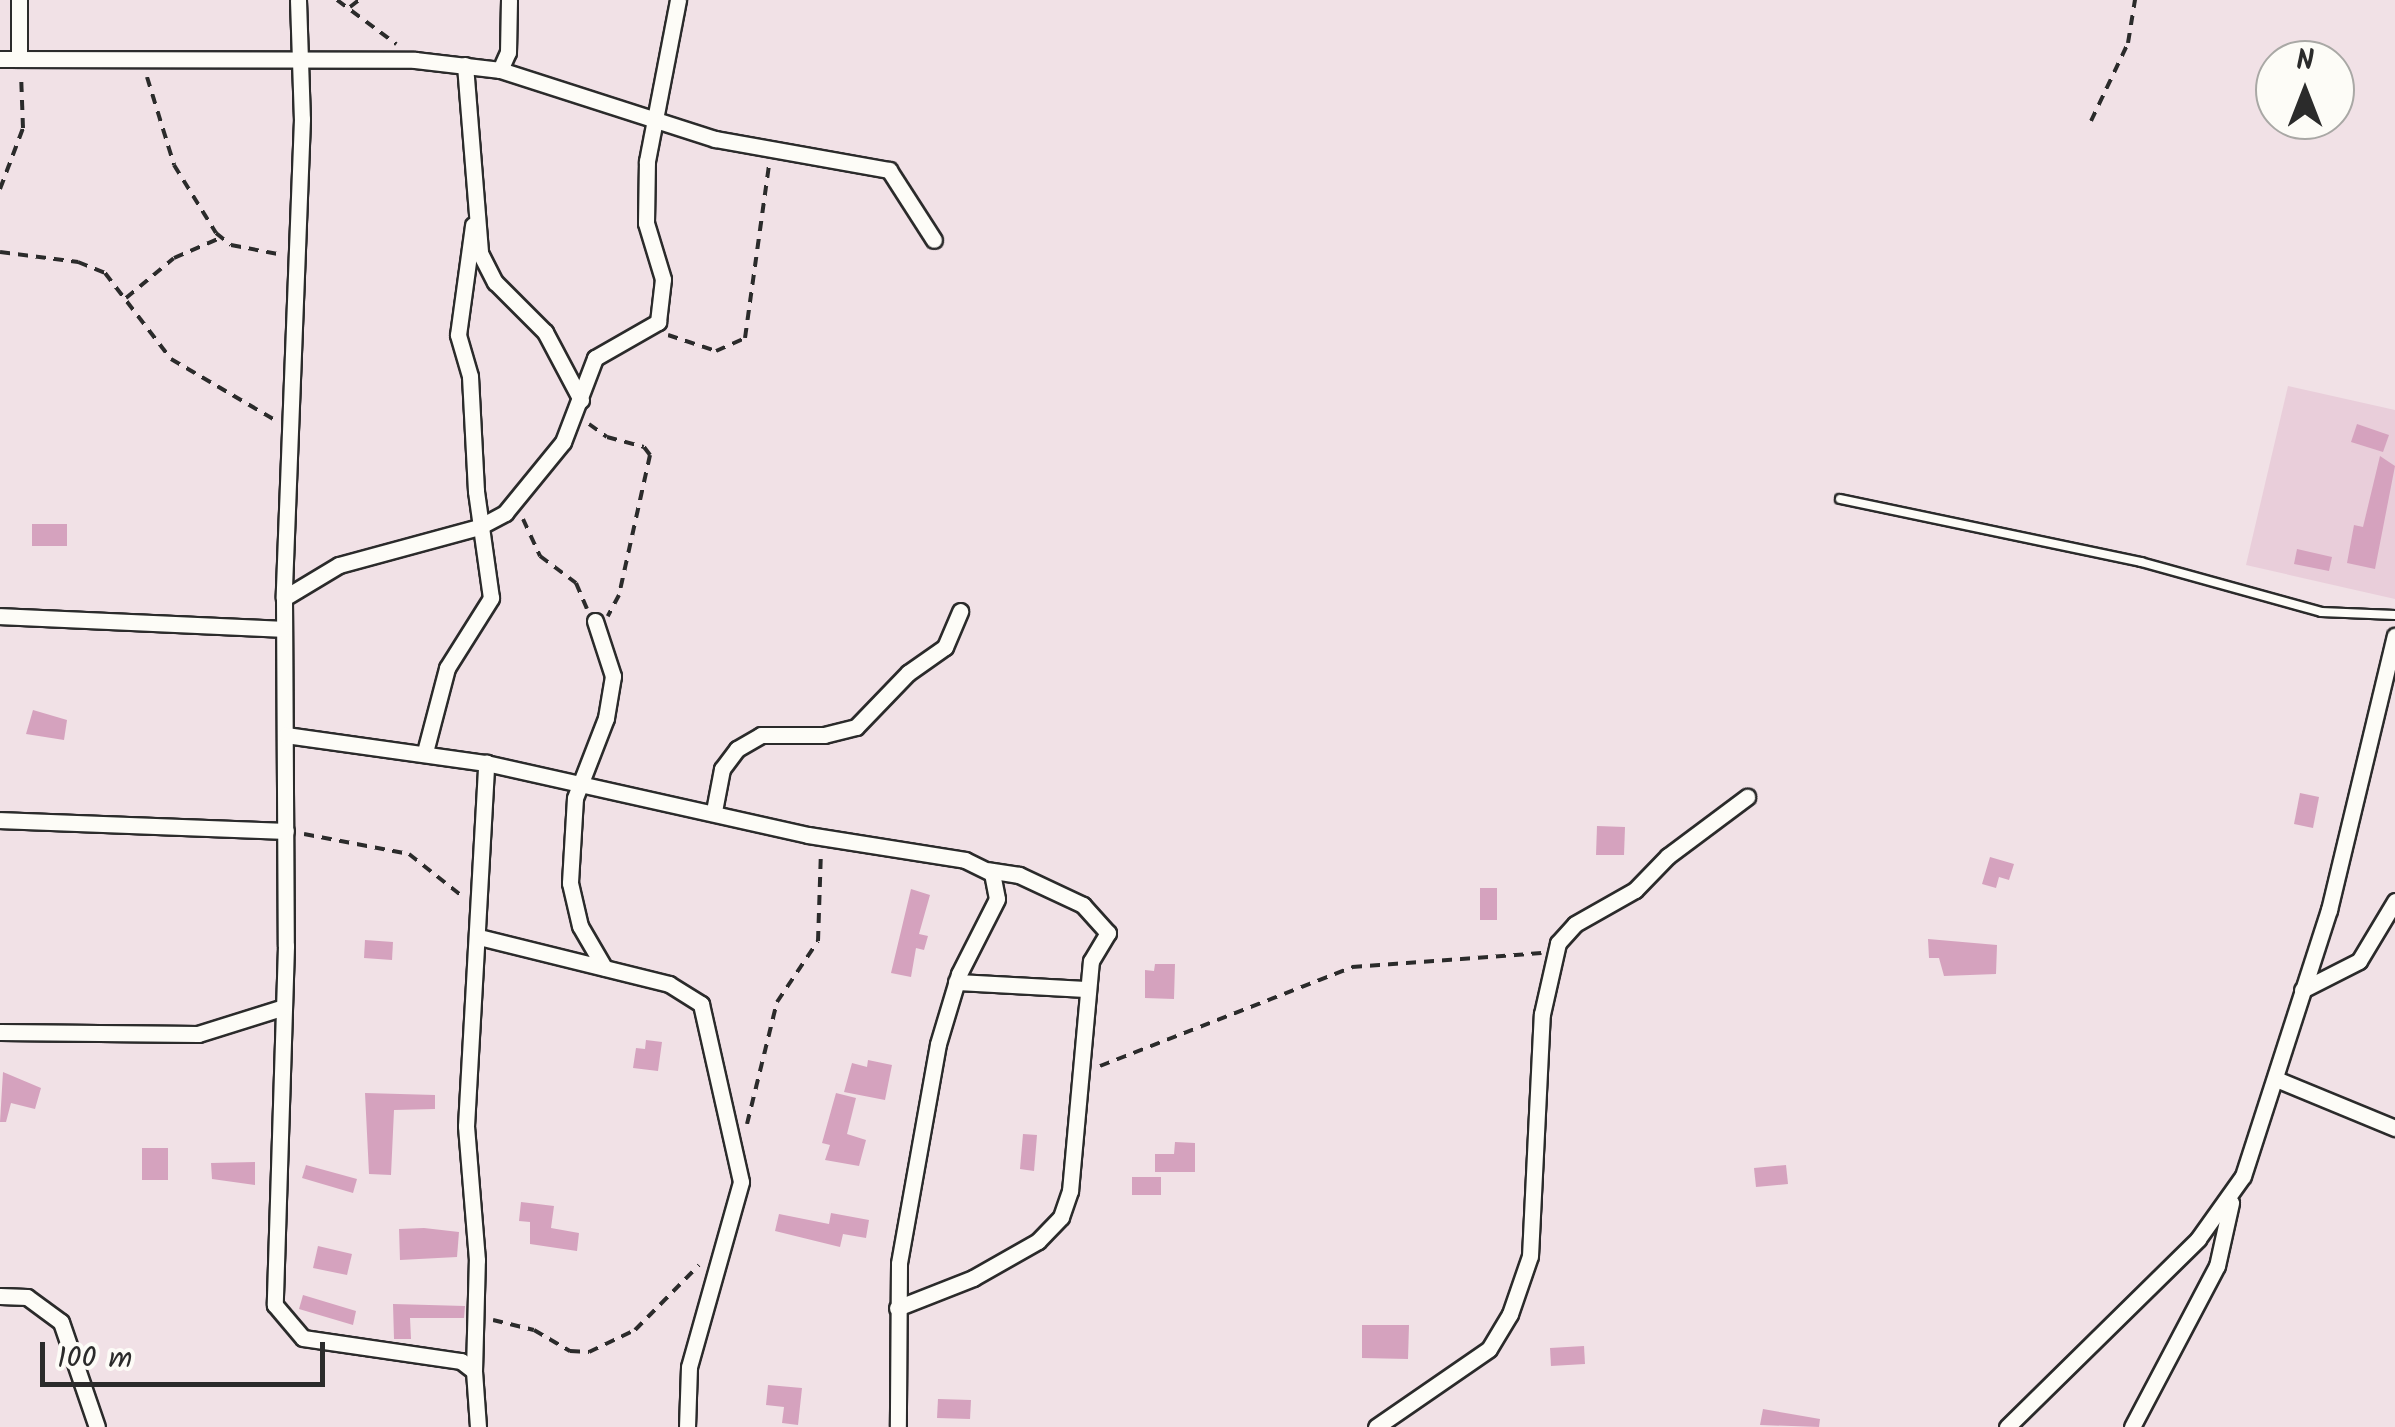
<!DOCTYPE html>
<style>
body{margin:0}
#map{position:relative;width:2395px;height:1427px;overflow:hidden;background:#f1e1e6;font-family:Kalam,sans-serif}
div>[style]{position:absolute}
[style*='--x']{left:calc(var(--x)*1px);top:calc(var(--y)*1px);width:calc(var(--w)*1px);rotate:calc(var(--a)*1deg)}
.built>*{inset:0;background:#e9ceda}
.building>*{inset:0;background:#d5a2be}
.path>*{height:4px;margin-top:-2px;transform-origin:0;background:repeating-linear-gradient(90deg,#2b2b2b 0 10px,transparent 0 18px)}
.roads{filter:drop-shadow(2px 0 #2b2b2b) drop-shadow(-2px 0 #2b2b2b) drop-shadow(0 2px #2b2b2b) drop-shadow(0 -2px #2b2b2b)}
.lane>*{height:8px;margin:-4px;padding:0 4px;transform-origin:4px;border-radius:4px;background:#fdfcf7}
.street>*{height:15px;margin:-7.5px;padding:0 7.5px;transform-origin:7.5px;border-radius:7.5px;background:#fdfcf7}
span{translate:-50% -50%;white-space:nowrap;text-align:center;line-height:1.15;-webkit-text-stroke:9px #fdfcf7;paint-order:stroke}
.north{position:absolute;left:2255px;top:40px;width:100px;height:100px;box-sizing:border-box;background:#fdfcf7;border:2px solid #a9a8a5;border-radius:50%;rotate:0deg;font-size:28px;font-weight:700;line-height:40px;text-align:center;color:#2b2b2b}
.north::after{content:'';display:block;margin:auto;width:35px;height:45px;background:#2b2b2b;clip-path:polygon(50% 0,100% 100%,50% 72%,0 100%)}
.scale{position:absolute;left:40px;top:1342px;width:285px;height:45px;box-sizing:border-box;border:5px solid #2b2b2b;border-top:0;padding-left:12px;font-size:30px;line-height:35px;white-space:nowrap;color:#2b2b2b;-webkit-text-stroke:8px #fdfcf7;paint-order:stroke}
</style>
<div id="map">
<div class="built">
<i style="clip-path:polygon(2288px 386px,2395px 410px,2395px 599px,2246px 565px)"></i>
</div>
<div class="building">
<i style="clip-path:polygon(2357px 424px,2389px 435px,2383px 452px,2351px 442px)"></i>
<i style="clip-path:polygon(2380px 456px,2395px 466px,2375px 569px,2347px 563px,2354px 525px,2363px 527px)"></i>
<i style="clip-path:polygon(32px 524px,67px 524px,67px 546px,32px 546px)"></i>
<i style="clip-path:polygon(2297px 549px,2332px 557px,2329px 571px,2294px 564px)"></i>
<i style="clip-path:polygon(33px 710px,67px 720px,64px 740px,26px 734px)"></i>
<i style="clip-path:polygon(2300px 793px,2319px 797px,2313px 828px,2294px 824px)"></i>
<i style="clip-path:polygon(1597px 826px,1625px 827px,1624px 855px,1596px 855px)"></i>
<i style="clip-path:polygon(1990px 857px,2014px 864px,2009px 880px,1999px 877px,1996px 888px,1982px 884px)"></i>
<i style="clip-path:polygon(1480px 888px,1497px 888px,1497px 920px,1480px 920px)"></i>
<i style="clip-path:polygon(911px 889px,930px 895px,919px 934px,928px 936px,924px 950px,916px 948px,911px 977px,891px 973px)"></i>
<i style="clip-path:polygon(1928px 939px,1997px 945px,1996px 974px,1944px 976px,1939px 958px,1929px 958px)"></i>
<i style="clip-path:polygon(365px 940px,393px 942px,392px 960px,364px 958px)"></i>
<i style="clip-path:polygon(1155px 964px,1175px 964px,1174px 999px,1145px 998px,1145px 970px,1154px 971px)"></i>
<i style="clip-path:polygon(646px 1040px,662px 1042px,658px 1071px,633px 1068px,636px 1048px,645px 1049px)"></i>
<i style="clip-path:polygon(868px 1060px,892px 1065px,885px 1100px,844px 1092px,852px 1063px,867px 1067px)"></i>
<i style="clip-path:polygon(3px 1072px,41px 1088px,35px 1109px,11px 1103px,6px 1122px,0 1122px)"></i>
<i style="clip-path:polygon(365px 1093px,435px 1095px,435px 1109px,394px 1110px,391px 1175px,369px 1174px)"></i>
<i style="clip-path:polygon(836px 1093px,856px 1098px,847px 1134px,866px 1140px,859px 1166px,825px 1160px,830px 1145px,822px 1143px)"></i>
<i style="clip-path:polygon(1023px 1134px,1037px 1135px,1034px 1171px,1020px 1169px)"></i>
<i style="clip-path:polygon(1175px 1142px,1195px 1143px,1195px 1172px,1155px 1172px,1155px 1154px,1174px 1154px)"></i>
<i style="clip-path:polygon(142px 1148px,168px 1148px,168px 1180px,142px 1180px)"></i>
<i style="clip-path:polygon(255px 1162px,255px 1185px,212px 1179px,211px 1163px)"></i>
<i style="clip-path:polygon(306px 1165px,357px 1179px,353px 1193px,302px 1178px)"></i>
<i style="clip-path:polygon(1786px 1165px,1788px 1184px,1756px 1187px,1754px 1168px)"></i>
<i style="clip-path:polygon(1132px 1177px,1161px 1177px,1161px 1195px,1132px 1195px)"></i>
<i style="clip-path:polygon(521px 1202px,554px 1206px,551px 1228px,579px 1233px,577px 1251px,530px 1244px,530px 1222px,519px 1221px)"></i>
<i style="clip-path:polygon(831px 1213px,869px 1220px,866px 1238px,843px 1234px,840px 1247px,775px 1231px,779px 1214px,829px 1224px)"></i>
<i style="clip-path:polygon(424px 1228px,459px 1232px,457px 1257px,400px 1260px,399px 1229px)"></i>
<i style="clip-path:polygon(318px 1246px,352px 1254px,347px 1275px,313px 1268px)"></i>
<i style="clip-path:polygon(303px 1295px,356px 1311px,353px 1325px,299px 1309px)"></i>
<i style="clip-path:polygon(393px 1304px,465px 1306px,464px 1318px,410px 1318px,411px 1339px,394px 1339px)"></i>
<i style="clip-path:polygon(1362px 1325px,1409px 1325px,1408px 1359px,1362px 1358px)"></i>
<i style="clip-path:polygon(1584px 1346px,1585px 1364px,1551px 1366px,1550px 1348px)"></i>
<i style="clip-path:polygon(768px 1385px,802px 1388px,798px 1425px,782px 1423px,784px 1407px,766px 1405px)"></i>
<i style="clip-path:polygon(938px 1399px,971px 1400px,970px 1419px,937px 1418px)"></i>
<i style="clip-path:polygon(1763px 1409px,1820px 1419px,1819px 1427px,1760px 1425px)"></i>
</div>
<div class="path">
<i style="--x:337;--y:0;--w:74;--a:36.7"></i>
<i style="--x:350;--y:7;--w:11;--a:-38"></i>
<i style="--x:147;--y:77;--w:92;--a:72.9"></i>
<i style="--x:174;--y:165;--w:80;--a:58.3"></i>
<i style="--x:216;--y:233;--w:19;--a:39"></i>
<i style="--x:231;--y:245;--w:53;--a:10.9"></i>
<i style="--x:2091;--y:121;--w:86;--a:-64.6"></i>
<i style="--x:2128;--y:43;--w:44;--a:-80.8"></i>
<i style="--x:0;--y:189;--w:65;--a:-69.3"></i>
<i style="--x:23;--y:128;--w:54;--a:-92.1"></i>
<i style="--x:0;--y:252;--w:79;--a:7.3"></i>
<i style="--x:78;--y:262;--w:29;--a:22"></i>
<i style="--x:105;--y:273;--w:108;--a:52.5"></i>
<i style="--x:171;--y:359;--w:121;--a:30.4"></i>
<i style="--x:126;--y:298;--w:62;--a:-39.8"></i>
<i style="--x:174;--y:258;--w:50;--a:-23.5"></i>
<i style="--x:668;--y:335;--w:51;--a:18.4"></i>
<i style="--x:716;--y:351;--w:32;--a:-24"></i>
<i style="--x:745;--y:338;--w:176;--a:-82.1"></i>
<i style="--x:589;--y:424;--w:22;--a:36"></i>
<i style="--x:607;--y:437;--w:38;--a:15"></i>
<i style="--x:644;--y:447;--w:10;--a:53"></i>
<i style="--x:650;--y:455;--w:143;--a:102.5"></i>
<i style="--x:619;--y:595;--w:24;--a:118"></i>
<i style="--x:523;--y:519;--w:41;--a:65.3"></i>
<i style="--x:540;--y:556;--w:45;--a:36.9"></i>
<i style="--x:576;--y:583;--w:28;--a:67"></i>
<i style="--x:304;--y:834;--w:107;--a:10.8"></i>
<i style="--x:409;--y:854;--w:68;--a:38.4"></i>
<i style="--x:1100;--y:1066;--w:271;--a:-21.4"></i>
<i style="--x:1352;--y:967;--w:190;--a:-4.2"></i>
<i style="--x:747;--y:1124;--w:126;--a:-76.2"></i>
<i style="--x:777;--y:1002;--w:73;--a:-56.1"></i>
<i style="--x:818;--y:941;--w:89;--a:-88.1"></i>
<i style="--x:493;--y:1320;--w:42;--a:13.7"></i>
<i style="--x:534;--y:1330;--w:42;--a:30.3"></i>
<i style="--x:570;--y:1351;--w:19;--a:3"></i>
<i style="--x:589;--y:1352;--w:51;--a:-25.6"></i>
<i style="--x:635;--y:1330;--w:91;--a:-45.4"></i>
</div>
<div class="roads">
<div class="lane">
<i style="--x:1840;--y:499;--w:308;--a:11.8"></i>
<i style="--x:2141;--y:562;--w:187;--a:15.5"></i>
<i style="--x:2321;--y:612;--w:74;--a:2.3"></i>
</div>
<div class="street">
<i style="--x:298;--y:0;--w:119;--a:88.1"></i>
<i style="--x:302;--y:119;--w:479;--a:92.2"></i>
<i style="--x:284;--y:598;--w:348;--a:89.7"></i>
<i style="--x:286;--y:946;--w:359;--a:91.8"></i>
<i style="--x:275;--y:1305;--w:43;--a:49.7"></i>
<i style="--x:303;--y:1338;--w:160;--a:8.3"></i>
<i style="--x:461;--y:1361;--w:16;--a:38"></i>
<i style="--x:474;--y:1371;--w:56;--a:85.9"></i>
<i style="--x:0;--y:59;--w:415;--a:0.1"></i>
<i style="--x:415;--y:60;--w:86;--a:6.7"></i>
<i style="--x:500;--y:70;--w:226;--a:17.8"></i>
<i style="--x:715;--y:139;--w:177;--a:10.1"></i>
<i style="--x:889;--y:170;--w:83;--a:57.3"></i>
<i style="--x:19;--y:59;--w:59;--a:-90"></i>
<i style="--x:465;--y:65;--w:189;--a:85.4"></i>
<i style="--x:480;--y:253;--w:33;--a:63"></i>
<i style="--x:495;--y:282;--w:71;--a:45"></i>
<i style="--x:545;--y:332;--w:77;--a:62.1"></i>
<i style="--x:500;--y:70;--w:20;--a:-66"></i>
<i style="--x:508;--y:52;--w:52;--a:-88.9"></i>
<i style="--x:284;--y:598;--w:64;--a:-31"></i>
<i style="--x:339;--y:565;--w:145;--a:-15.2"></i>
<i style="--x:479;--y:527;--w:30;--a:-28"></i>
<i style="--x:505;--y:513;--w:92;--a:-50.8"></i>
<i style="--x:563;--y:442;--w:90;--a:-69.1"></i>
<i style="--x:595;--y:358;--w:73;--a:-29.7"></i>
<i style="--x:658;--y:322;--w:43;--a:-83.4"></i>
<i style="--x:663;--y:279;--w:59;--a:-106.9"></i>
<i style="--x:646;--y:223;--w:62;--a:-89.1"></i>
<i style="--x:647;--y:161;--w:164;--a:-79.1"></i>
<i style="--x:0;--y:616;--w:284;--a:2.6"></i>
<i style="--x:595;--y:621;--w:58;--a:71.9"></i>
<i style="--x:613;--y:676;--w:43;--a:99.5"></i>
<i style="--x:606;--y:718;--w:86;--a:111.2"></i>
<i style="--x:575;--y:798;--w:85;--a:93.4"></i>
<i style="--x:570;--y:883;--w:44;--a:76.9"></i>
<i style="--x:580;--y:926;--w:48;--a:59.7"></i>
<i style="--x:286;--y:735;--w:202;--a:8"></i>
<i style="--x:486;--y:763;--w:330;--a:12.6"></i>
<i style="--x:808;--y:835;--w:159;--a:9"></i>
<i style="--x:965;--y:860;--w:30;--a:26"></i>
<i style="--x:992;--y:873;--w:26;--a:79"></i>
<i style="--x:997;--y:899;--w:84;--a:116.9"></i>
<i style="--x:959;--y:974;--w:73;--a:106.7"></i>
<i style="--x:938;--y:1044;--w:223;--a:100.1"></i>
<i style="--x:899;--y:1264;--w:163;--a:90.4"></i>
<i style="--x:425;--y:752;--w:87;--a:-75.3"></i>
<i style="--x:447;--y:668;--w:83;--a:-57.8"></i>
<i style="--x:491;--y:598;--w:108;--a:-98"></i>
<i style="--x:476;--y:491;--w:115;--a:-93"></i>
<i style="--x:470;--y:376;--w:43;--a:-106.3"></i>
<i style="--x:458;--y:335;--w:111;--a:-82.2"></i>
<i style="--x:714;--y:811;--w:43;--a:-79.2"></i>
<i style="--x:722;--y:769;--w:25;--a:-53"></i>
<i style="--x:737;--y:749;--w:28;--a:-30"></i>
<i style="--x:761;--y:735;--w:63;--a:0"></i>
<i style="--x:824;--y:735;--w:33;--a:-14"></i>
<i style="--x:856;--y:727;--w:75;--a:-46.1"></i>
<i style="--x:908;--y:673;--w:45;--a:-35.1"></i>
<i style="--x:945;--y:647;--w:39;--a:-67"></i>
<i style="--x:0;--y:820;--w:286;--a:2.2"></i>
<i style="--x:479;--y:937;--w:196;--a:13.9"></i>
<i style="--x:669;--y:984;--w:38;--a:32"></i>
<i style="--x:701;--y:1004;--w:182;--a:77.3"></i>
<i style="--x:741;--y:1182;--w:192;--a:105.7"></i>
<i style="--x:689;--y:1367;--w:60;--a:91.9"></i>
<i style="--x:956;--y:982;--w:131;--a:3.1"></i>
<i style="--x:2302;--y:990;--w:64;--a:-27"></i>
<i style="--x:2359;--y:961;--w:70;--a:-59"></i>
<i style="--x:0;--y:1032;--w:198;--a:0.6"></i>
<i style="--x:198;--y:1034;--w:87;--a:-17.4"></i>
<i style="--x:2276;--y:1079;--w:129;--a:22.4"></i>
<i style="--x:0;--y:1296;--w:27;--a:2"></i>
<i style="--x:27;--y:1297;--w:42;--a:36.3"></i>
<i style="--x:61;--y:1322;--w:111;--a:71.1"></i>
<i style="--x:897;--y:1308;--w:82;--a:-21.5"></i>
<i style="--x:973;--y:1278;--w:75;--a:-29.6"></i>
<i style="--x:1038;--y:1241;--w:33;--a:-46"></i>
<i style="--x:1061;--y:1217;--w:28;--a:-71"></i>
<i style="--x:1070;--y:1191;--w:231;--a:-84.8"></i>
<i style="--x:1091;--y:961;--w:33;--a:-59"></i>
<i style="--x:1108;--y:933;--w:38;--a:-132"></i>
<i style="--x:1083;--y:905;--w:71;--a:-154.9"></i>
<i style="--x:1019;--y:875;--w:30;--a:-171"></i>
<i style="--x:474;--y:1371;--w:111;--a:-88.5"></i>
<i style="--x:477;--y:1260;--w:134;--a:-94.7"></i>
<i style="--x:466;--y:1126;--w:364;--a:-86.8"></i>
<i style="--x:1376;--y:1427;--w:137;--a:-34.6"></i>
<i style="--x:1489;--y:1349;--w:41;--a:-59"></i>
<i style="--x:1510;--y:1314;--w:61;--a:-71"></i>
<i style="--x:1530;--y:1256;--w:242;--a:-87.2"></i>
<i style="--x:1542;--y:1014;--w:73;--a:-77.3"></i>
<i style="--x:1558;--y:943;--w:25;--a:-48"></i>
<i style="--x:1575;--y:924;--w:69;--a:-29.5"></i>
<i style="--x:1635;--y:890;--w:47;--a:-45.9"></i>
<i style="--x:1668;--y:856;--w:99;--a:-36.8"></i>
<i style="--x:2007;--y:1427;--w:268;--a:-44.5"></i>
<i style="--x:2198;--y:1239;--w:77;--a:-54.5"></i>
<i style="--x:2243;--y:1176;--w:280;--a:-72.1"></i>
<i style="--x:2329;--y:910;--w:282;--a:-76.5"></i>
<i style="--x:2132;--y:1427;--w:182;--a:-62.2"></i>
<i style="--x:2217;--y:1266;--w:65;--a:-77.5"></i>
</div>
</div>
<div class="north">N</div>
<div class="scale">100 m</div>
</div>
